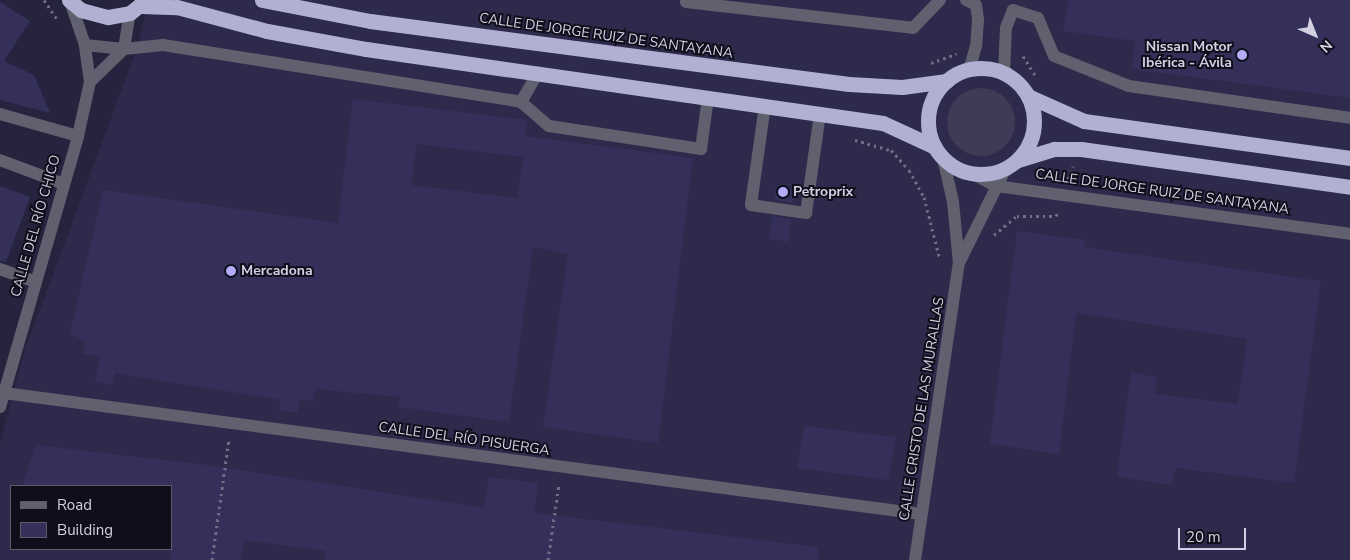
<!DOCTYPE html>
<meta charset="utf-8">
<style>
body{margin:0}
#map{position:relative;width:1350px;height:560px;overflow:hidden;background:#25233d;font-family:"Nunito Sans",sans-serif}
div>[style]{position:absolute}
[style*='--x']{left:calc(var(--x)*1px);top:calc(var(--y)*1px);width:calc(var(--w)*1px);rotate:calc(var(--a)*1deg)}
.built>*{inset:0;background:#2e2a4b}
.green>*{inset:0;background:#3d3b55}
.round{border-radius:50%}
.building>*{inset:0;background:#34305a}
.path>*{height:3px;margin-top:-1.5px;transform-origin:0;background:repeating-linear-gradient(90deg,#6f6e85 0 2.5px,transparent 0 6.5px)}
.minor>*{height:12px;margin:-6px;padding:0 6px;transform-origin:6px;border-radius:6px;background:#60606e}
.highway>*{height:15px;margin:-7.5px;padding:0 7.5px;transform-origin:7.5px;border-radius:7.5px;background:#b1b0d2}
.highway>.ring{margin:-7.5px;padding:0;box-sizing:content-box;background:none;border:15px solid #b1b0d2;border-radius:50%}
.dots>*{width:14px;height:14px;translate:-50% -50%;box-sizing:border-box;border:2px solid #0f0e1a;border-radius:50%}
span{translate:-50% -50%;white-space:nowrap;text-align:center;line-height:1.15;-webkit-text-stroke:4px #0f0e1a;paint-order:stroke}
.street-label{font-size:14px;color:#d1d1e3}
.poi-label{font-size:14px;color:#d1d1e3;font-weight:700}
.right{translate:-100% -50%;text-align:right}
.left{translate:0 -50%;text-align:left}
.legend{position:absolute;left:10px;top:485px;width:162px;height:65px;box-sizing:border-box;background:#0f0e1a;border:1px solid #5d5c6a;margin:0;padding:6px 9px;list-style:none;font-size:15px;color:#d1d1e3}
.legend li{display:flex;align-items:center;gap:10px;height:25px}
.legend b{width:25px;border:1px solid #5d5c6a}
.north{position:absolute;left:1290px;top:10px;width:50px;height:50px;-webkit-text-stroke:4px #0f0e1a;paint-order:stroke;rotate:136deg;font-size:14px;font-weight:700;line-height:20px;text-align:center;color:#d1d1e3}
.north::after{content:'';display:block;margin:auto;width:18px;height:22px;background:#d1d1e3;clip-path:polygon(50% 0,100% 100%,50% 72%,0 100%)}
.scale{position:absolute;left:1178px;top:528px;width:68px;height:22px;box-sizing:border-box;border:2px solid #d1d1e3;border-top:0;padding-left:6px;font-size:15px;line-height:18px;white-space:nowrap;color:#d1d1e3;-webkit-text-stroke:4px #0f0e1a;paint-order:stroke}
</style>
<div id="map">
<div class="built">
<i style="clip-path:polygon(evenodd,149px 0,1350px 0,1350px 560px,0 560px,0 443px,24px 353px,137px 48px,149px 0,11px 486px,171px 486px,171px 549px,11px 549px,11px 486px)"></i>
</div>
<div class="green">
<i class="round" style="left:947px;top:88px;width:68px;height:68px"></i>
</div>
<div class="building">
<i style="clip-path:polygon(1068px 0,1350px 0,1350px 98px,1132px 69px,1135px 41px,1063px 31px)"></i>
<i style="clip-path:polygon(0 2px,30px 21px,4px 61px,34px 75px,50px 113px,0 100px)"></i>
<i style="clip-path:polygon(evenodd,353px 99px,527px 120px,525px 136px,693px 158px,658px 443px,543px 427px,568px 254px,533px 247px,509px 422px,398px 407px,400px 397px,315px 389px,313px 401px,301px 399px,297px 412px,279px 411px,281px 400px,115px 373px,112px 385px,95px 382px,100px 356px,83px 354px,86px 341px,70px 334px,103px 190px,338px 223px,353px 99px,417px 144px,523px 157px,517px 198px,411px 185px,417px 144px)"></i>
<i style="clip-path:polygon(0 186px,30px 197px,6px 262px,0 261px)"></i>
<i style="clip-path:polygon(775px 191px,794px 193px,793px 203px,774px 200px)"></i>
<i style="clip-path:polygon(772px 216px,791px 219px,788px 242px,769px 239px)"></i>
<i style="clip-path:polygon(1017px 231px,1085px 240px,1084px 247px,1321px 281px,1294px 483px,1176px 468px,1172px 485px,1117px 477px,1131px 372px,1157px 377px,1155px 394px,1238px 404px,1247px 339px,1076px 313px,1059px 454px,990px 444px)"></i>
<i style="clip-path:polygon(804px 426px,896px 437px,888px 480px,797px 468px)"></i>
<i style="clip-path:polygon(36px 445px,207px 465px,484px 508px,489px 477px,538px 483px,534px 513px,818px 547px,818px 560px,324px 560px,325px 551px,244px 540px,241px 560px,171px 560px,171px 486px,22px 486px)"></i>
</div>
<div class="path">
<i style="--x:44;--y:0;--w:22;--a:56"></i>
<i style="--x:1023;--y:56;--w:26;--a:58"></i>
<i style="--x:931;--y:63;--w:27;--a:-20"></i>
<i style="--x:855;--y:140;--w:37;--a:16"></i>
<i style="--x:891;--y:150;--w:27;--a:48"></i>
<i style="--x:909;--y:170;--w:31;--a:61"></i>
<i style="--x:924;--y:197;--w:61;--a:75.7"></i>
<i style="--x:1068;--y:179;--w:14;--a:-69"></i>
<i style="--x:994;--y:235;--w:30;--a:-40"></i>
<i style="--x:1017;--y:216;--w:39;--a:0"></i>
<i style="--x:1056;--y:216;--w:5;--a:-68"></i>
<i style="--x:212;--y:560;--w:122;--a:-82"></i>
<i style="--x:548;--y:560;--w:77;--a:-81.8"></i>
</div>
<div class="minor">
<i style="--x:966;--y:0;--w:11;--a:27"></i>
<i style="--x:976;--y:5;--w:15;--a:82"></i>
<i style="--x:978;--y:20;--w:26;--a:94"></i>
<i style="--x:976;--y:46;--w:25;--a:106"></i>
<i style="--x:686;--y:2;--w:228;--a:6.5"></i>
<i style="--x:913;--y:28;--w:39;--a:-46"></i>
<i style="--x:85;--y:45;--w:39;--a:6"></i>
<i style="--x:124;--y:49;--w:39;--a:-6"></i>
<i style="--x:163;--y:45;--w:363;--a:9"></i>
<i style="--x:521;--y:102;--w:34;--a:-60"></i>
<i style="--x:1004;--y:73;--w:45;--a:-87.5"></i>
<i style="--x:1006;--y:28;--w:19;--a:-69"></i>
<i style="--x:1013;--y:10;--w:26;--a:18"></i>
<i style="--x:1038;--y:18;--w:41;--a:67.2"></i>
<i style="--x:1054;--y:56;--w:81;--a:21.8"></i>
<i style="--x:1129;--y:86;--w:223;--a:8.2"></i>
<i style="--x:90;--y:82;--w:47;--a:-44.1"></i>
<i style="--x:124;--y:49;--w:36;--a:-81"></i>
<i style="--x:521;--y:102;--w:37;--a:41"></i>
<i style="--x:549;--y:126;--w:154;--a:8.6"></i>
<i style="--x:701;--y:149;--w:52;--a:-82.3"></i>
<i style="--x:765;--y:105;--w:101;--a:98"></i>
<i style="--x:751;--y:205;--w:56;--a:8.3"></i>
<i style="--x:806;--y:213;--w:101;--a:-82"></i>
<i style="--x:0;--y:114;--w:81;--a:15.8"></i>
<i style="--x:0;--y:160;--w:68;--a:20.6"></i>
<i style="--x:973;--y:174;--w:26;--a:28"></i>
<i style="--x:996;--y:186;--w:357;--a:7.7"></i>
<i style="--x:960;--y:261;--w:104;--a:-63.7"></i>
<i style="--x:0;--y:269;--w:38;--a:20"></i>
<i style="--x:4;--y:393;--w:925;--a:7.52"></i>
<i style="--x:0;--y:407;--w:282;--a:-73.9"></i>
<i style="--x:78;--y:136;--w:55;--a:-77.5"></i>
<i style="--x:90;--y:82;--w:37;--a:-98"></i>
<i style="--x:85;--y:45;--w:46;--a:-108.8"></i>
<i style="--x:915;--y:560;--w:300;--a:-81.6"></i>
<i style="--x:959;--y:263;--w:61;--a:-95.6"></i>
<i style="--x:953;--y:202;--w:45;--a:-102.8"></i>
</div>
<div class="highway">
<i style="--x:69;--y:0;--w:16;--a:40"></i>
<i style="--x:81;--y:10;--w:28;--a:15"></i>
<i style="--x:108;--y:17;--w:22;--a:-10"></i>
<i style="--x:130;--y:13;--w:21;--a:-39"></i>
<i style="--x:262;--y:0;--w:110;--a:11"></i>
<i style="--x:370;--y:21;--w:483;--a:7.5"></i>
<i style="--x:849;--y:84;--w:53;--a:3.2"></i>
<i style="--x:902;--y:87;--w:45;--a:-7.6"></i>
<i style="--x:141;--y:6;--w:36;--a:2"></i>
<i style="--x:177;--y:7;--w:93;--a:14.9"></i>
<i style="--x:267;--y:31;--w:101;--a:10.3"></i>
<i style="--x:366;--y:49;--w:522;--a:8.15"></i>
<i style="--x:883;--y:123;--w:57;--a:24.8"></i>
<i class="ring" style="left:928px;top:68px;width:91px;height:91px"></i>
<i style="--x:1028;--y:96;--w:61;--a:24.1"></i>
<i style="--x:1084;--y:121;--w:269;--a:7.9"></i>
<i style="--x:1018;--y:160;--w:38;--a:-17"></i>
<i style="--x:1054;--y:149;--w:27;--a:0"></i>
<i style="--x:1081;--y:149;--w:272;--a:8"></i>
</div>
<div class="dots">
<i style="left:1242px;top:55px;background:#b2adf9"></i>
<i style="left:783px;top:192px;background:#b2adf9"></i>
<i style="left:231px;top:271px;background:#b2adf9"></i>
</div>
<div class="street-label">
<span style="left:606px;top:36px;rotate:8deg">CALLE DE JORGE RUIZ DE SANTAYANA</span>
<span style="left:1162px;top:192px;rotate:8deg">CALLE DE JORGE RUIZ DE SANTAYANA</span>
<span style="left:36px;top:226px;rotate:-74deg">CALLE DEL RÍO CHICO</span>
<span style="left:922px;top:409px;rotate:-81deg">CALLE CRISTO DE LAS MURALLAS</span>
<span style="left:464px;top:439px;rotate:8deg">CALLE DEL RÍO PISUERGA</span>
</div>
<div class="poi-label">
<span class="right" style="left:1232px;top:55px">Nissan Motor<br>Ibérica - Ávila</span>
<span class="left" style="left:793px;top:192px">Petroprix</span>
<span class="left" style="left:241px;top:271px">Mercadona</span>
</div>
<ul class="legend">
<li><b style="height:6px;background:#60606e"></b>Road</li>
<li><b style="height:14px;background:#34305a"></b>Building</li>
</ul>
<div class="north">N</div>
<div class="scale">20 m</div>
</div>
